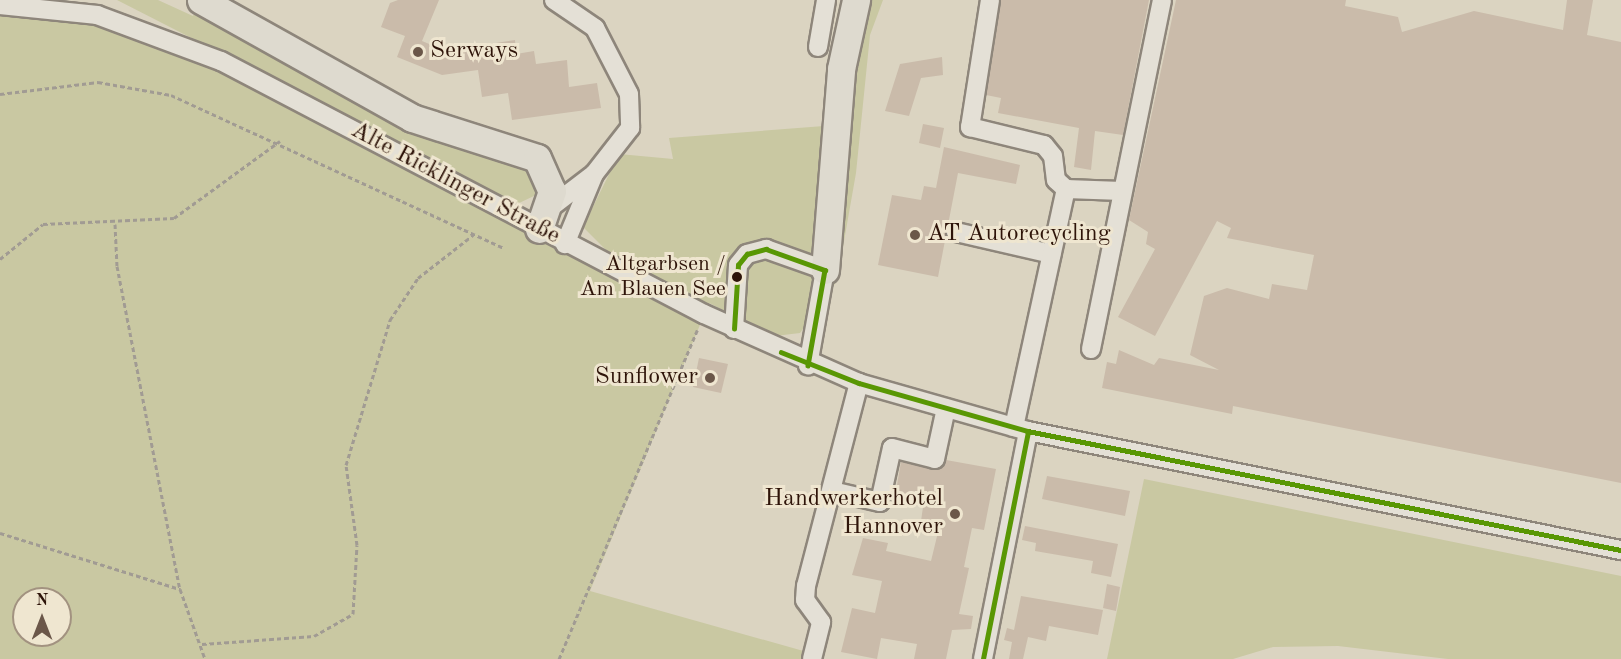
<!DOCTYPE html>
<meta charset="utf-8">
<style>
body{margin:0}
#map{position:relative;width:1621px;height:659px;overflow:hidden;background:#dbd4c1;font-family:"Old Standard TT",serif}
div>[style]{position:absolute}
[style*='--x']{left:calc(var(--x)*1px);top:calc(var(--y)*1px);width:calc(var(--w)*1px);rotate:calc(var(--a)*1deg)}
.green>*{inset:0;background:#c9c8a2}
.building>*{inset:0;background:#cabbaa}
.path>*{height:3px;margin-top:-1.5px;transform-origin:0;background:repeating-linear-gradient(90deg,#a19b93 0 4.5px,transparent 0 7.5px)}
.roads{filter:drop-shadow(2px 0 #8e867b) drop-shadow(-2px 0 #8e867b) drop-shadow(0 2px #8e867b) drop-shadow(0 -2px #8e867b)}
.minor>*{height:18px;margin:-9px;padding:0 9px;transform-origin:9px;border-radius:9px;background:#e4e0d6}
.highway>*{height:27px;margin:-13.5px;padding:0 13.5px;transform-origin:13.5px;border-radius:13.5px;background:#dedacf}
.bus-1>*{height:4.5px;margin:-2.25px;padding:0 2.25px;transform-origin:2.25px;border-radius:2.25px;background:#599704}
.dots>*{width:16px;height:16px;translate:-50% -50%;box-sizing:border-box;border:3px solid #efe6d0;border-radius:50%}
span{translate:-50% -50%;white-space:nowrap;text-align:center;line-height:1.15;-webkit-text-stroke:6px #efe6d0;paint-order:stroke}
.bus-label{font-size:22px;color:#2e1409}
.right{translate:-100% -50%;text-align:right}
.poi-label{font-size:24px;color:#2e1409}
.left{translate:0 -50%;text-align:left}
.street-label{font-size:24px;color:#2e1409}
.north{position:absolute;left:12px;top:587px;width:60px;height:60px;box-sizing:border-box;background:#efe6d0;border:2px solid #a29280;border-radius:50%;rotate:0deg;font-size:16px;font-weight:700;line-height:24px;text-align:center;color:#2e1409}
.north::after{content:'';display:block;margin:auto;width:21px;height:27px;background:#6b5749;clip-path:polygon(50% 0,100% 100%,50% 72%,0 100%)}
</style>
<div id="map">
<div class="green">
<i style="clip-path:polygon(117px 0,158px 0,193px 16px,196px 10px,419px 131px,476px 153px,514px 159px,530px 168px,536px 195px,517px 204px)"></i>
<i style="clip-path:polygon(evenodd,868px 0,883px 0,870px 35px,856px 173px,837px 281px,800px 333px,775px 336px,709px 303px,590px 591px,807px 652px,803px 659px,0 659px,0 14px,96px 23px,216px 69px,601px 269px,607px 251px,583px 227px,619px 154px,673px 159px,669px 138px,824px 126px,868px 0,24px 599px,60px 599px,60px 635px,24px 635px,24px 599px)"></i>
<i style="clip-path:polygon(1144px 479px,1621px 576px,1621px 659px,1448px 659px,1338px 646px,1273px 647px,1233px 659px,1107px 659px)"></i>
</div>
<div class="building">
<i style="clip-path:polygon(398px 0,439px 0,422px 41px,446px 51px,515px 40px,516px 54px,534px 51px,536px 64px,567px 60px,569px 87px,597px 83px,601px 108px,512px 120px,508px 93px,482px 97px,478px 70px,442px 75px,397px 57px,405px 36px,381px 27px,390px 3px)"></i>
<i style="clip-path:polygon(1001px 0,1149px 0,1123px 135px,1095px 131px,1091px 170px,1074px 167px,1079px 128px,998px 113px,1001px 98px,986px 95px)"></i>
<i style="clip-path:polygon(1176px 0,1346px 0,1345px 6px,1398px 17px,1402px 32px,1474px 11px,1563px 30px,1567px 0,1593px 0,1587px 35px,1621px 42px,1621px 483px,1233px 406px,1232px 414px,1102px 388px,1107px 362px,1116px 364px,1119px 350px,1154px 365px,1159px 358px,1219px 370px,1190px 355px,1204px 296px,1227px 288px,1269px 299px,1272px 284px,1307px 290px,1314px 255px,1227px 238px,1231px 228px,1217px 221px,1155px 336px,1118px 317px,1155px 249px,1146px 244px,1148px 232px,1129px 220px)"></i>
<i style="clip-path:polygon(942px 57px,943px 75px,921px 78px,909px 116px,885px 111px,900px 64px)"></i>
<i style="clip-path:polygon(923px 124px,944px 128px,940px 148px,919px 143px)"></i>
<i style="clip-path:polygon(944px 147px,1020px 165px,1016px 184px,958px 173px,938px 277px,878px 265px,892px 195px,921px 200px,924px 186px,936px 188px)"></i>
<i style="clip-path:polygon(699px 358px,728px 364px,721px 393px,693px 387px)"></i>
<i style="clip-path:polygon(946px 460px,996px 469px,984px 530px,972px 528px,964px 567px,969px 568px,959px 614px,973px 616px,971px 629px,952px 630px,946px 659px,914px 659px,917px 644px,881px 638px,877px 659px,841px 652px,852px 608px,875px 613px,882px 581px,852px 575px,863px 538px,888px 543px,886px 551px,931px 561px,940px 524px,921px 521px,923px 507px,894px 502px,901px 462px,938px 470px)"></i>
<i style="clip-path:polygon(1047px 476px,1130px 491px,1125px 516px,1042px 499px)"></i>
<i style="clip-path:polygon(1025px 526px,1118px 544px,1111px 577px,1091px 573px,1093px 561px,1035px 551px,1036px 543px,1022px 540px)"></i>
<i style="clip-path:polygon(1107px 584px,1120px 587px,1116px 611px,1103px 608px)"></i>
<i style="clip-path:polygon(1021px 596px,1103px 610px,1098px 635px,1049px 626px,1046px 641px,1028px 637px,1023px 659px,1009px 659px,1012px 642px,1004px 640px,1007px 628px,1014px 630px)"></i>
</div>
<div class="path">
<i style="--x:0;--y:94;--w:99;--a:-7"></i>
<i style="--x:98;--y:82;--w:74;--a:10.1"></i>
<i style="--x:171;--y:95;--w:366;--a:24.7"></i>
<i style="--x:115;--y:224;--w:42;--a:87.3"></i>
<i style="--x:117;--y:266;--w:329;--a:79"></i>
<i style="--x:180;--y:589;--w:74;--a:70.3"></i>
<i style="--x:0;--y:259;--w:55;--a:-39.1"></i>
<i style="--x:43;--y:224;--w:131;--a:-2.6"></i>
<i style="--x:174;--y:218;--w:131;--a:-36"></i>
<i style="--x:0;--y:533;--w:189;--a:17.3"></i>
<i style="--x:202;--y:644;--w:112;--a:-4.1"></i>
<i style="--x:314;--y:636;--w:45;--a:-29.4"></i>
<i style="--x:353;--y:614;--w:69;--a:-86.7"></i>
<i style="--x:357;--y:545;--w:81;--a:-97.8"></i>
<i style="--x:346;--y:465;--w:152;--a:-73.1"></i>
<i style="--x:390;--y:320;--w:50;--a:-56.3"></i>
<i style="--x:418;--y:278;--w:70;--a:-38"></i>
<i style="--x:559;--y:659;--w:357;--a:-67.2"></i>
</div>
<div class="roads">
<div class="minor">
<i style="--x:554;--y:0;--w:50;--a:34.3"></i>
<i style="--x:595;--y:28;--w:74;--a:62.7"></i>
<i style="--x:629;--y:94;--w:34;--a:88"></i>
<i style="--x:630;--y:128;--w:58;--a:128"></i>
<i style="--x:594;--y:174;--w:76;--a:112.5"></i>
<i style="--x:990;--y:0;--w:129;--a:98.9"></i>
<i style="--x:970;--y:127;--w:76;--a:13.7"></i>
<i style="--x:1044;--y:145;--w:14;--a:51"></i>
<i style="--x:1053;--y:156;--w:24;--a:83"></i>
<i style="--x:1056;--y:180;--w:13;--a:42"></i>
<i style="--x:1066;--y:189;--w:56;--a:2"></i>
<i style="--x:0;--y:5;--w:98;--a:5.9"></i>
<i style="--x:97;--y:15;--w:132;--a:20.4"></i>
<i style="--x:221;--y:61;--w:545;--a:27.65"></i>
<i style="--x:704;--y:314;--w:170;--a:24"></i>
<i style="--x:859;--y:383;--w:176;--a:15.9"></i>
<i style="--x:1028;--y:431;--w:605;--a:11.35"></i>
<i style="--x:818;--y:47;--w:48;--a:-80.3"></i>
<i style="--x:551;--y:207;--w:54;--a:-37.5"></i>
<i style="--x:956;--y:232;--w:98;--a:13"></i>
<i style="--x:734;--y:329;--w:64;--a:-86.4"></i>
<i style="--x:738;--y:265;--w:14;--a:-51"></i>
<i style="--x:747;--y:254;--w:20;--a:-15"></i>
<i style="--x:766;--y:249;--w:63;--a:19.6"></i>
<i style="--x:825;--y:270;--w:97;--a:100.1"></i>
<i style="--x:1091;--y:349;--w:356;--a:-78.5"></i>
<i style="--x:1014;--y:427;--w:244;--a:-77.7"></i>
<i style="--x:832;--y:491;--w:49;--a:12.9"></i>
<i style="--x:880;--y:502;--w:55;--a:-77.5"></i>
<i style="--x:892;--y:448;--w:44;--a:14.3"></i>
<i style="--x:935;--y:459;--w:52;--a:-77.8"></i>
<i style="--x:812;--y:659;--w:38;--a:-76"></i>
<i style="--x:821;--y:622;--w:27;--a:-126"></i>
<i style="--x:805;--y:600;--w:14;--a:-86"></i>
<i style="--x:806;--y:586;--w:210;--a:-75.4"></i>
<i style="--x:983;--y:659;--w:232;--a:-78.8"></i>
</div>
<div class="highway">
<i style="--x:201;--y:0;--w:242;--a:29.2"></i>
<i style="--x:412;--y:118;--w:131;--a:17.7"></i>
<i style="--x:537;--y:158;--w:36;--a:66"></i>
<i style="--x:552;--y:191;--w:40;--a:108.9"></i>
<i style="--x:825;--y:270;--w:202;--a:-85.4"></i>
<i style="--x:841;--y:69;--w:71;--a:-77.7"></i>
</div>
</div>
<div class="bus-1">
<i style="--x:734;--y:329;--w:64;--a:-86.4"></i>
<i style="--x:738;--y:265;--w:14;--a:-51"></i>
<i style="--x:747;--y:254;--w:20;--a:-15"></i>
<i style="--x:766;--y:249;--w:63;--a:19.6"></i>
<i style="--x:825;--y:270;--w:97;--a:100.1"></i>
<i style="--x:781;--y:352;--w:84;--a:21.7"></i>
<i style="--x:859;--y:383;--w:176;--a:15.9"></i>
<i style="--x:1028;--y:431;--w:605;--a:11.35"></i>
<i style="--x:983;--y:659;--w:232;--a:-78.8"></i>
</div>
<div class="dots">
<i style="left:418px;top:52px;background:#6b5749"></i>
<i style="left:915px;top:235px;background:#6b5749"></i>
<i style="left:737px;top:277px;background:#2e1409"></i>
<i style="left:710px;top:378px;background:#6b5749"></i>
<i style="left:955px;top:514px;background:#6b5749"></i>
</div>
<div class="bus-label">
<span class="right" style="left:726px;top:277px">Altgarbsen /<br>Am Blauen See</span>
</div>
<div class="poi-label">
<span class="left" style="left:430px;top:52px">Serways</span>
<span class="left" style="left:927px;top:235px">AT Autorecycling</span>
<span class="right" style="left:698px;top:378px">Sunflower</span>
<span class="right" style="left:943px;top:514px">Handwerkerhotel<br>Hannover</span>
</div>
<div class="street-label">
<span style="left:455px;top:184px;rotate:28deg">Alte Ricklinger Straße</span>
</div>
<div class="north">N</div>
</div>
